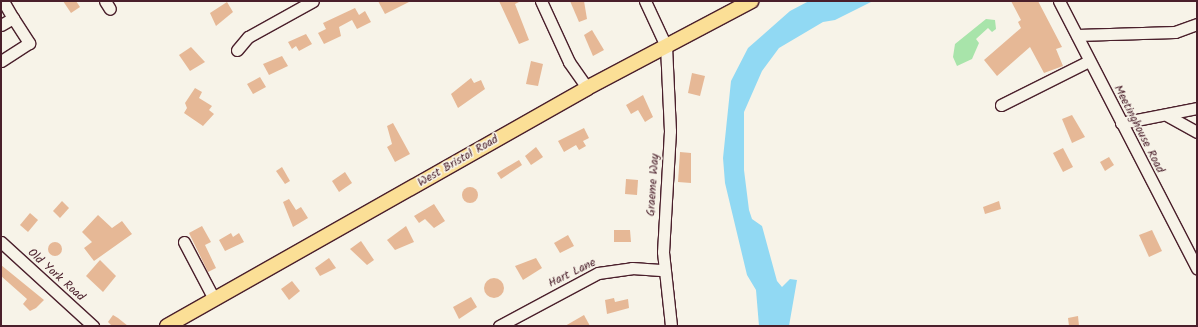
<!DOCTYPE html>
<style>
body{margin:0}
#map{position:relative;width:1198px;height:327px;overflow:hidden;background:#f7f3e8;font-family:Kalam,sans-serif}
div>[style]{position:absolute}
[style*='--x']{left:calc(var(--x)*1px);top:calc(var(--y)*1px);width:calc(var(--w)*1px);rotate:calc(var(--a)*1deg)}
.green>*{inset:0;background:#a8e4aa}
.water>*{inset:0;background:#91d9f3}
.building>*{inset:0;background:#e6b896}
.round{border-radius:50%}
.roads{filter:drop-shadow(1px 0 #4a1f2b) drop-shadow(-1px 0 #4a1f2b) drop-shadow(0 1px #4a1f2b) drop-shadow(0 -1px #4a1f2b)}
.minor>*{height:11px;margin:-5.5px;padding:0 5.5px;transform-origin:5.5px;border-radius:5.5px;background:#f7f3e8}
.major>*{height:14px;margin:-7px;padding:0 7px;transform-origin:7px;border-radius:7px;background:#fbdf96}
span{translate:-50% -50%;white-space:nowrap;text-align:center;line-height:1.15;-webkit-text-stroke:3.5px #f7f3e8;paint-order:stroke}
.street-label{font-size:12px;color:#4a1f2b}
.frame{position:absolute;inset:0;border:2px solid #4a1f2b;pointer-events:none}
</style>
<div id="map">
<div class="green">
<i style="clip-path:polygon(986px 19px,995px 20px,996px 29px,992px 32px,988px 28px,976px 39px,979px 43px,972px 59px,957px 66px,953px 57px,955px 44px)"></i>
</div>
<div class="water">
<i style="clip-path:polygon(809px 1px,873px 1px,835px 20px,823px 22px,779px 48px,762px 71px,744px 112px,744px 170px,749px 210px,752px 219px,762px 226px,777px 281px,782px 287px,790px 279px,797px 280px,789px 326px,759px 326px,756px 290px,747px 275px,725px 183px,723px 158px,731px 81px,748px 48px,790px 11px)"></i>
</div>
<div class="building">
<i style="clip-path:polygon(63px 1px,76px 1px,80px 7px,71px 13px)"></i>
<i style="clip-path:polygon(378px 1px,411px 1px,385px 14px)"></i>
<i style="clip-path:polygon(499px 1px,521px 1px,515px 4px,529px 40px,519px 44px)"></i>
<i style="clip-path:polygon(570px 1px,584px 1px,587px 19px,579px 22px)"></i>
<i style="clip-path:polygon(1011px 1px,1038px 1px,1062px 47px,1056px 49px,1063px 66px,1044px 73px,1030px 47px,997px 76px,984px 60px,1021px 28px,1018px 22px,1021px 20px)"></i>
<i style="clip-path:polygon(227px 2px,233px 12px,216px 26px,210px 13px)"></i>
<i style="clip-path:polygon(355px 8px,359px 15px,365px 11px,371px 22px,357px 29px,352px 20px,339px 27px,341px 36px,324px 44px,318px 33px,326px 29px,323px 23px)"></i>
<i style="clip-path:polygon(592px 30px,604px 50px,593px 56px,584px 35px)"></i>
<i style="clip-path:polygon(306px 34px,312px 44px,299px 51px,296px 46px,292px 49px,288px 42px)"></i>
<i style="clip-path:polygon(191px 47px,205px 62px,190px 71px,179px 55px)"></i>
<i style="clip-path:polygon(282px 56px,288px 66px,269px 75px,263px 64px)"></i>
<i style="clip-path:polygon(531px 61px,543px 64px,538px 86px,526px 84px)"></i>
<i style="clip-path:polygon(692px 73px,705px 76px,700px 96px,688px 93px)"></i>
<i style="clip-path:polygon(260px 77px,266px 87px,253px 94px,247px 84px)"></i>
<i style="clip-path:polygon(471px 78px,474px 83px,481px 80px,485px 89px,458px 108px,451px 94px)"></i>
<i style="clip-path:polygon(195px 88px,202px 92px,199px 98px,212px 106px,209px 110px,214px 114px,203px 126px,184px 113px,187px 108px,185px 103px)"></i>
<i style="clip-path:polygon(643px 95px,653px 117px,645px 122px,638px 110px,631px 114px,626px 105px)"></i>
<i style="clip-path:polygon(1072px 115px,1085px 137px,1072px 143px,1062px 119px)"></i>
<i style="clip-path:polygon(393px 123px,410px 154px,395px 162px,387px 147px,392px 144px,387px 126px)"></i>
<i style="clip-path:polygon(584px 128px,589px 138px,583px 141px,586px 146px,579px 150px,576px 145px,564px 152px,558px 141px)"></i>
<i style="clip-path:polygon(536px 147px,543px 157px,531px 165px,525px 156px)"></i>
<i style="clip-path:polygon(1063px 148px,1073px 167px,1063px 172px,1053px 153px)"></i>
<i style="clip-path:polygon(680px 152px,691px 153px,691px 183px,678px 182px)"></i>
<i style="clip-path:polygon(1109px 157px,1114px 165px,1105px 171px,1100px 162px)"></i>
<i style="clip-path:polygon(519px 160px,522px 165px,501px 179px,497px 173px)"></i>
<i style="clip-path:polygon(282px 167px,290px 181px,285px 184px,276px 171px)"></i>
<i style="clip-path:polygon(345px 172px,352px 183px,339px 192px,332px 181px)"></i>
<i style="clip-path:polygon(626px 179px,638px 180px,637px 195px,625px 194px)"></i>
<i class="round" style="left:462px;top:187px;width:16px;height:16px"></i>
<i style="clip-path:polygon(289px 199px,296px 210px,301px 207px,308px 218px,293px 227px,283px 202px)"></i>
<i style="clip-path:polygon(62px 201px,69px 208px,60px 218px,53px 211px)"></i>
<i style="clip-path:polygon(999px 201px,1001px 209px,985px 214px,983px 207px)"></i>
<i style="clip-path:polygon(434px 204px,445px 221px,434px 228px,425px 219px,419px 223px,414px 216px)"></i>
<i style="clip-path:polygon(30px 213px,38px 220px,28px 232px,20px 225px)"></i>
<i style="clip-path:polygon(98px 215px,112px 228px,122px 221px,132px 234px,94px 261px,84px 248px,92px 242px,82px 232px)"></i>
<i style="clip-path:polygon(202px 226px,211px 242px,205px 245px,216px 268px,208px 272px,189px 233px)"></i>
<i style="clip-path:polygon(406px 226px,414px 242px,395px 250px,387px 240px)"></i>
<i style="clip-path:polygon(614px 230px,630px 230px,631px 242px,614px 242px)"></i>
<i style="clip-path:polygon(1152px 230px,1162px 251px,1149px 257px,1139px 235px)"></i>
<i style="clip-path:polygon(231px 233px,233px 237px,239px 233px,244px 242px,225px 251px,219px 240px)"></i>
<i style="clip-path:polygon(568px 235px,574px 246px,560px 253px,554px 243px)"></i>
<i style="clip-path:polygon(361px 241px,374px 260px,367px 265px,350px 249px)"></i>
<i class="round" style="left:48px;top:242px;width:14px;height:14px"></i>
<i style="clip-path:polygon(329px 258px,336px 268px,320px 276px,315px 268px)"></i>
<i style="clip-path:polygon(536px 258px,542px 268px,523px 280px,515px 266px)"></i>
<i style="clip-path:polygon(100px 260px,116px 276px,103px 292px,86px 276px)"></i>
<i style="clip-path:polygon(1px 265px,44px 300px,36px 308px,30px 311px,23px 304px,27px 299px,1px 276px)"></i>
<i class="round" style="left:484px;top:278px;width:20px;height:20px"></i>
<i style="clip-path:polygon(292px 281px,300px 291px,289px 300px,281px 289px)"></i>
<i style="clip-path:polygon(471px 297px,477px 307px,459px 319px,453px 307px)"></i>
<i style="clip-path:polygon(614px 298px,615px 302px,628px 299px,629px 308px,607px 314px,605px 300px)"></i>
<i style="clip-path:polygon(113px 315px,118px 318px,128px 326px,112px 326px,108px 322px)"></i>
<i style="clip-path:polygon(584px 315px,590px 326px,565px 326px)"></i>
<i style="clip-path:polygon(1078px 316px,1079px 326px,1069px 326px,1068px 318px)"></i>
</div>
<div class="roads">
<div class="minor">
<i style="--x:3;--y:1;--w:20;--a:60"></i>
<i style="--x:105;--y:1;--w:9;--a:58"></i>
<i style="--x:541;--y:1;--w:67;--a:65.3"></i>
<i style="--x:569;--y:62;--w:32;--a:55"></i>
<i style="--x:645;--y:1;--w:50;--a:65"></i>
<i style="--x:666;--y:46;--w:85;--a:87.3"></i>
<i style="--x:670;--y:131;--w:121;--a:93.3"></i>
<i style="--x:663;--y:252;--w:74;--a:83.8"></i>
<i style="--x:1059;--y:1;--w:301;--a:62.7"></i>
<i style="--x:1;--y:25;--w:14;--a:-30"></i>
<i style="--x:13;--y:18;--w:30;--a:57"></i>
<i style="--x:29;--y:43;--w:33;--a:147"></i>
<i style="--x:1077;--y:35;--w:98;--a:-1.8"></i>
<i style="--x:1175;--y:32;--w:23;--a:-20"></i>
<i style="--x:237;--y:50;--w:17;--a:-50"></i>
<i style="--x:248;--y:37;--w:74;--a:-29"></i>
<i style="--x:1001;--y:105;--w:98;--a:-26.6"></i>
<i style="--x:1168;--y:116;--w:33;--a:29"></i>
<i style="--x:1121;--y:123;--w:77;--a:-11.2"></i>
<i style="--x:1;--y:242;--w:125;--a:42.4"></i>
<i style="--x:184;--y:242;--w:64;--a:62.2"></i>
<i style="--x:499;--y:326;--w:112;--a:-28.2"></i>
<i style="--x:598;--y:273;--w:34;--a:-8"></i>
<i style="--x:632;--y:268;--w:32;--a:4"></i>
</div>
<div class="major">
<i style="--x:167;--y:326;--w:483;--a:-29.5"></i>
<i style="--x:587;--y:88;--w:186;--a:-27.9"></i>
</div>
</div>
<div class="street-label">
<span style="left:1139px;top:129px;rotate:63deg">Meetinghouse Road</span>
<span style="left:458px;top:161px;rotate:-30deg">West Bristol Road</span>
<span style="left:653px;top:185px;rotate:-86deg">Graeme Way</span>
<span style="left:572px;top:273px;rotate:-26deg">Hart Lane</span>
<span style="left:56px;top:275px;rotate:42deg">Old York Road</span>
</div>
<div class="frame"></div>
</div>
